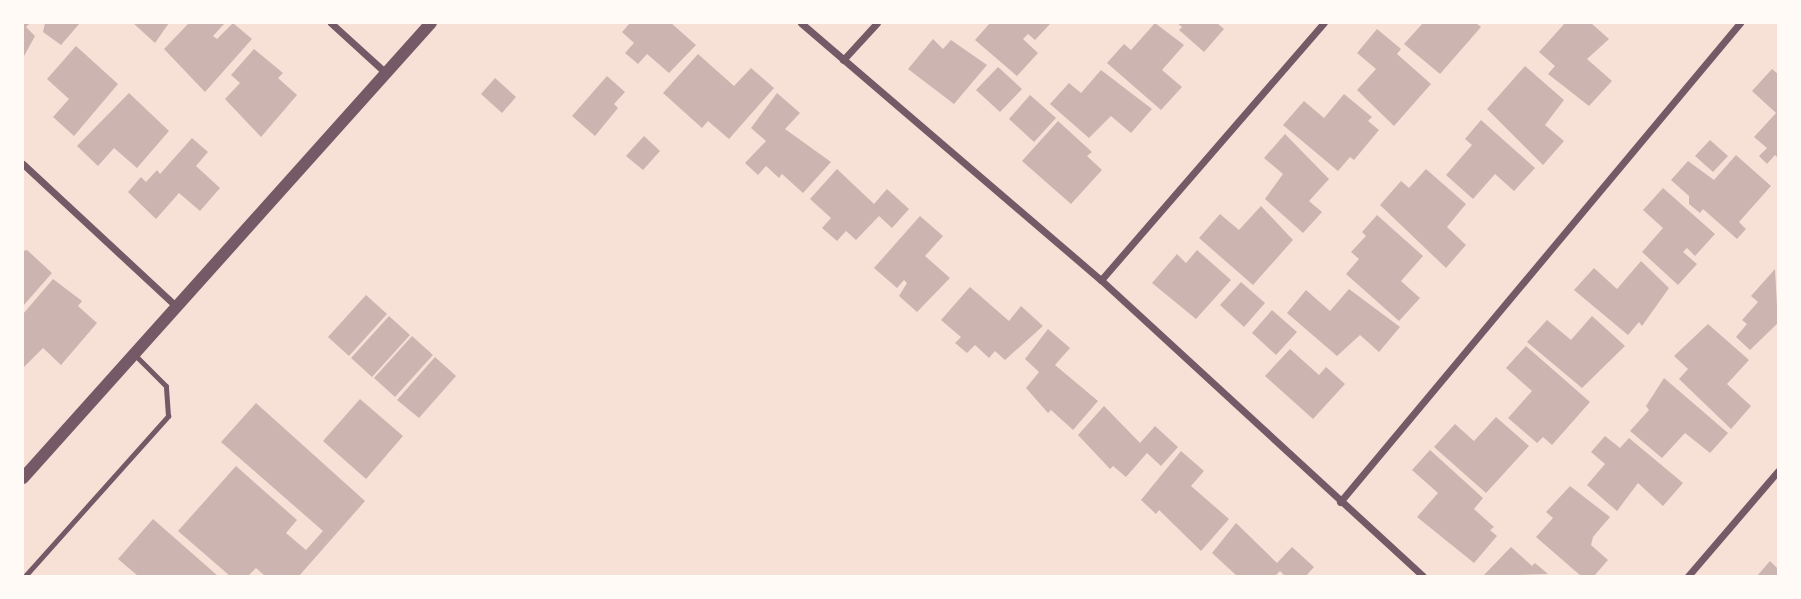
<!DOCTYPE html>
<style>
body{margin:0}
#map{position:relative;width:1801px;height:599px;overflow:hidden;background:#f7e1d7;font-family:"Archivo Narrow",sans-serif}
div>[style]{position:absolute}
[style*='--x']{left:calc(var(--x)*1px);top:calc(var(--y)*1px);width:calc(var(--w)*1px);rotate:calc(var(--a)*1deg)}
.building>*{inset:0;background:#ccb4b1}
.service>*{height:5px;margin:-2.5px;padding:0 2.5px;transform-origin:2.5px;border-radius:2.5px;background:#755966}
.minor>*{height:7px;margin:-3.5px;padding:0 3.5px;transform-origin:3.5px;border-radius:3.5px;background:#755966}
.tertiary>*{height:12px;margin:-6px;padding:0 6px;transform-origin:6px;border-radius:6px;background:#755966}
span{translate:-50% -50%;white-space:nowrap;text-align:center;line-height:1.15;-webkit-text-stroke:7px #fffaf5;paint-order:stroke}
.frame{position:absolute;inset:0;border:24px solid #fffaf5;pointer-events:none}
</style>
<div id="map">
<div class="building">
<i style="clip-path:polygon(23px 23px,30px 23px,26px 27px,35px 36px,23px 58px)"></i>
<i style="clip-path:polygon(45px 23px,80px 23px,61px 45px,43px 32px)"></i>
<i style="clip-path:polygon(133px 23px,169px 23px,155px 43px)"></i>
<i style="clip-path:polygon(189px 23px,225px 23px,213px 36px,217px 39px,233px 23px,252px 39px,205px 92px,164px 49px)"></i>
<i style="clip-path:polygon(630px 23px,671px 23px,696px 45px,669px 73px,647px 54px,638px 64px,625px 53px,634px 43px,622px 32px)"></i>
<i style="clip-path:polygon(990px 23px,1051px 23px,1035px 40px,1028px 34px,1023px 39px,1038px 53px,1017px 76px,975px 40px)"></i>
<i style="clip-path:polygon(1155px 23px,1184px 45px,1162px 70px,1182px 87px,1161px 110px,1107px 63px,1124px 44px,1131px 50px)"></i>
<i style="clip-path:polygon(1177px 23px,1217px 23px,1224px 29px,1204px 52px,1179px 30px,1182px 27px)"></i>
<i style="clip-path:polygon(1423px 23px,1476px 23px,1481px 27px,1440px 74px,1404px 44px)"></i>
<i style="clip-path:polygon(1565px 23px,1591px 23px,1609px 39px,1587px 59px,1612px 81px,1589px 106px,1548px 74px,1555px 66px,1539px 52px)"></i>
<i style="clip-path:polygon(1377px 29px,1401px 49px,1397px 54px,1431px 84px,1394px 126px,1357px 90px,1376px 69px,1357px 53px)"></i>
<i style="clip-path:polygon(933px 39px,943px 49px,951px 40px,987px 65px,954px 104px,908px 69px)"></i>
<i style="clip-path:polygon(76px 46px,118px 84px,74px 136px,53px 117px,69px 99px,47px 79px)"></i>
<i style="clip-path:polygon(254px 49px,283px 73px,278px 78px,297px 95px,261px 137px,225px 99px,240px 83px,231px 75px)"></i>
<i style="clip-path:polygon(698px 54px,734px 86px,751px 68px,774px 88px,729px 139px,708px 121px,702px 128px,663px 93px)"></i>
<i style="clip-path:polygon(1525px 66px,1564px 100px,1545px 125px,1564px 141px,1543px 165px,1487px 109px)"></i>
<i style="clip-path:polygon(998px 67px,1022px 89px,1000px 112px,976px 90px)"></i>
<i style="clip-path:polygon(1772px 69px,1778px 74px,1778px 158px,1775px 155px,1767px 164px,1759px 156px,1767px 148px,1754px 137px,1776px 113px,1752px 91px)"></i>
<i style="clip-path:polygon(1101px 70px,1152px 109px,1131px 133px,1111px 116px,1089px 138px,1050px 104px,1069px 83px,1081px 93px)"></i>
<i style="clip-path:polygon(607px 76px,625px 92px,614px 104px,618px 108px,595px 136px,572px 116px)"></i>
<i style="clip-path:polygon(495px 78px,516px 97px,502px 113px,481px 94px)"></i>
<i style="clip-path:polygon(129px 93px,169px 131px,137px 168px,114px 148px,98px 166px,77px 146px)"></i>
<i style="clip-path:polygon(777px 93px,800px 113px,785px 129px,831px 162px,803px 193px,782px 174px,779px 178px,766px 166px,758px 175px,745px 163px,766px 141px,751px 128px)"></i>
<i style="clip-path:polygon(1344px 94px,1372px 117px,1368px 121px,1379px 130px,1354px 160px,1350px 157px,1338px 171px,1283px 125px,1304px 101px,1324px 118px)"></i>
<i style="clip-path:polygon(1030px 95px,1056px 118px,1034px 142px,1009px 119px)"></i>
<i style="clip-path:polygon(1481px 120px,1535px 168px,1514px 191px,1495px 174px,1473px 199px,1446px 175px,1472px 145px,1465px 139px)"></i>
<i style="clip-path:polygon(1058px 121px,1092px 152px,1087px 156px,1102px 170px,1071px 204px,1022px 161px)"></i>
<i style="clip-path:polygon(1285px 134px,1329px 179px,1309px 201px,1322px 212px,1303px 233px,1265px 199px,1283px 174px,1264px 158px)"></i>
<i style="clip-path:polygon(644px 136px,660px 151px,643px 170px,626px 156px)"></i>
<i style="clip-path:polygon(192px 138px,208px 152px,196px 166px,220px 188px,200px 211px,179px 193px,156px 219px,128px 192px,141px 177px,146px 182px,157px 170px,160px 174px)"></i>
<i style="clip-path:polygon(1710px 140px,1728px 156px,1713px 172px,1695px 156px)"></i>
<i style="clip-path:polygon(1736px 155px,1771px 186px,1739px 222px,1746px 229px,1737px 239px,1703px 209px,1700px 213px,1689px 204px,1689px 196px,1671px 180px,1688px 161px,1714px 180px)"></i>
<i style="clip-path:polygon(837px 169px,874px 204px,887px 189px,909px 209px,892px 228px,879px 216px,856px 240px,846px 231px,837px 241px,822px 228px,831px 218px,810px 199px)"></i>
<i style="clip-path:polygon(1426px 169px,1466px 204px,1447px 227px,1466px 245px,1446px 268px,1380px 205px,1401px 181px,1409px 188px)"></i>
<i style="clip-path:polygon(1663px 188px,1715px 234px,1695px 256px,1687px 248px,1683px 252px,1697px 264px,1678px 285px,1642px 252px,1663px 228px,1643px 210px)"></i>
<i style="clip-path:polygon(1261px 206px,1293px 240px,1253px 285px,1199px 238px,1220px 214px,1239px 230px)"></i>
<i style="clip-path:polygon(1377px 215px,1423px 256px,1401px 281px,1420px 298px,1399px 321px,1346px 274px,1359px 259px,1351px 252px,1366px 236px,1362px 232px)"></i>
<i style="clip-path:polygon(920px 216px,943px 236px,925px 256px,950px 278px,917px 312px,899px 296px,907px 283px,904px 280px,897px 288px,874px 268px)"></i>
<i style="clip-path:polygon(27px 250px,52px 273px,23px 306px,23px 251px)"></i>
<i style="clip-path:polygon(1197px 250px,1231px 280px,1196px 319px,1152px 283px,1177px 254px,1186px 263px)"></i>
<i style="clip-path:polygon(1641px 261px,1669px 288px,1642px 326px,1639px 322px,1628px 335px,1574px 290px,1594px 268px,1617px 289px)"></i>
<i style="clip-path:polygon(1775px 269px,1778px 323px,1750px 350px,1736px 337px,1747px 324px,1742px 320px,1758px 302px,1751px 296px)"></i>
<i style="clip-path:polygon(53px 279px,82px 301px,78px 306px,97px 323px,61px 365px,43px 348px,23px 368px,23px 314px)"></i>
<i style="clip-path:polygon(1241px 282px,1265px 303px,1244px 327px,1220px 305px)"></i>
<i style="clip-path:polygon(970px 287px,1009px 321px,1021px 306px,1043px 326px,1005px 360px,995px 351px,989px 358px,975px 345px,967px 353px,955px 343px,961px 337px,941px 320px)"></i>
<i style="clip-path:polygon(1349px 289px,1400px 327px,1379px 352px,1360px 335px,1337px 356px,1287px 313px,1306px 290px,1330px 311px)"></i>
<i style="clip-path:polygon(366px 295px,387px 314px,349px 356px,328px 337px)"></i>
<i style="clip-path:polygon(1272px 310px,1297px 332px,1276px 355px,1252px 333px)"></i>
<i style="clip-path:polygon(389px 316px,410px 335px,372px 377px,351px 358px)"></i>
<i style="clip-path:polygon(1592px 316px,1625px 346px,1582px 388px,1527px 342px,1547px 320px,1571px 340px)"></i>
<i style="clip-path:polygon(1708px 324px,1749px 360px,1727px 384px,1751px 406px,1731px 429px,1679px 379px,1688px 369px,1674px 356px)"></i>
<i style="clip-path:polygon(1048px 329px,1070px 348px,1055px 365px,1098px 401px,1073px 430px,1051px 410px,1048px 413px,1026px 388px,1039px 372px,1025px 359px)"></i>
<i style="clip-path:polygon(412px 336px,433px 355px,395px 397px,374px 378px)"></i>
<i style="clip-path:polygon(1526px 346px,1590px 402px,1552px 445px,1543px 437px,1537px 443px,1508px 418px,1532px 391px,1506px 368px)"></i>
<i style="clip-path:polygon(1290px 349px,1319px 375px,1326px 367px,1345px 384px,1313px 419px,1265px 376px)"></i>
<i style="clip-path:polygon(435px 357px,456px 376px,419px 418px,397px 400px)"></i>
<i style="clip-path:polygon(1664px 378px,1728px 433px,1710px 453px,1685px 433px,1662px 458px,1630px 431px,1649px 410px,1646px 406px)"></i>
<i style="clip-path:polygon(360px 399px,403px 436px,366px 479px,323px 441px)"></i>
<i style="clip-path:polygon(256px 403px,365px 501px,299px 576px,265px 576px,256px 568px,248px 576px,230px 576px,178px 531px,236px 466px,297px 520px,286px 533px,306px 550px,323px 531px,221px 442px)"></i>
<i style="clip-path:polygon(1104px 406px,1140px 443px,1155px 426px,1178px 447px,1161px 466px,1147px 453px,1126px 477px,1113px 466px,1110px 469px,1078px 435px)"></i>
<i style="clip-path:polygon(1496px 417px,1529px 446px,1486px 493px,1434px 447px,1455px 424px,1474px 441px)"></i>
<i style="clip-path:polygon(1605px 436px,1620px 448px,1629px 438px,1683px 483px,1663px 506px,1638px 483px,1617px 511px,1587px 485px,1605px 464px,1591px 452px)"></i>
<i style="clip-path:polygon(1430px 450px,1483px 498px,1474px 509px,1494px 527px,1490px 530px,1497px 536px,1474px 563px,1417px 517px,1438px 493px,1412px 470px)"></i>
<i style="clip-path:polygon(1181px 451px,1204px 471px,1191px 486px,1229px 519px,1201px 551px,1159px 510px,1156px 514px,1141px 500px)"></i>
<i style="clip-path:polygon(1570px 486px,1610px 517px,1593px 537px,1591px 545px,1608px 560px,1594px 576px,1581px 576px,1536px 537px,1553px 518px,1546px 512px)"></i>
<i style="clip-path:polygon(153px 519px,218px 576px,138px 576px,118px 559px)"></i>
<i style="clip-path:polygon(1236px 523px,1277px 563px,1292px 547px,1314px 567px,1306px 576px,1285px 576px,1280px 571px,1275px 576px,1237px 576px,1212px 553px)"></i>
<i style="clip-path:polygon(1511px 547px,1532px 566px,1535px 563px,1548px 574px,1483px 576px)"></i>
<i style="clip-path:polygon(1770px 561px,1778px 569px,1778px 576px,1757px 576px)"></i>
</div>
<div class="service">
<i style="--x:25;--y:576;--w:215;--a:-48.2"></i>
<i style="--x:168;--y:416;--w:30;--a:-94"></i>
<i style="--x:166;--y:386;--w:45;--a:-135"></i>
</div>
<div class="minor">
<i style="--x:331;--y:23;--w:74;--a:42.3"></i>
<i style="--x:801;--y:23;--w:395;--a:40.6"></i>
<i style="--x:1101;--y:280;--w:437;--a:42.6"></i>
<i style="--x:843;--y:60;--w:50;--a:-47.4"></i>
<i style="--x:23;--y:164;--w:209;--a:42.9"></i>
<i style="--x:1101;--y:280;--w:340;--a:-49.1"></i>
<i style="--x:1340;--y:502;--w:624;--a:-50.14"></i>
<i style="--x:1688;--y:576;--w:138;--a:-49.4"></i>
</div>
<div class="tertiary">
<i style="--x:23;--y:478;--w:611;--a:-48.12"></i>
</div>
<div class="frame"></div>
</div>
